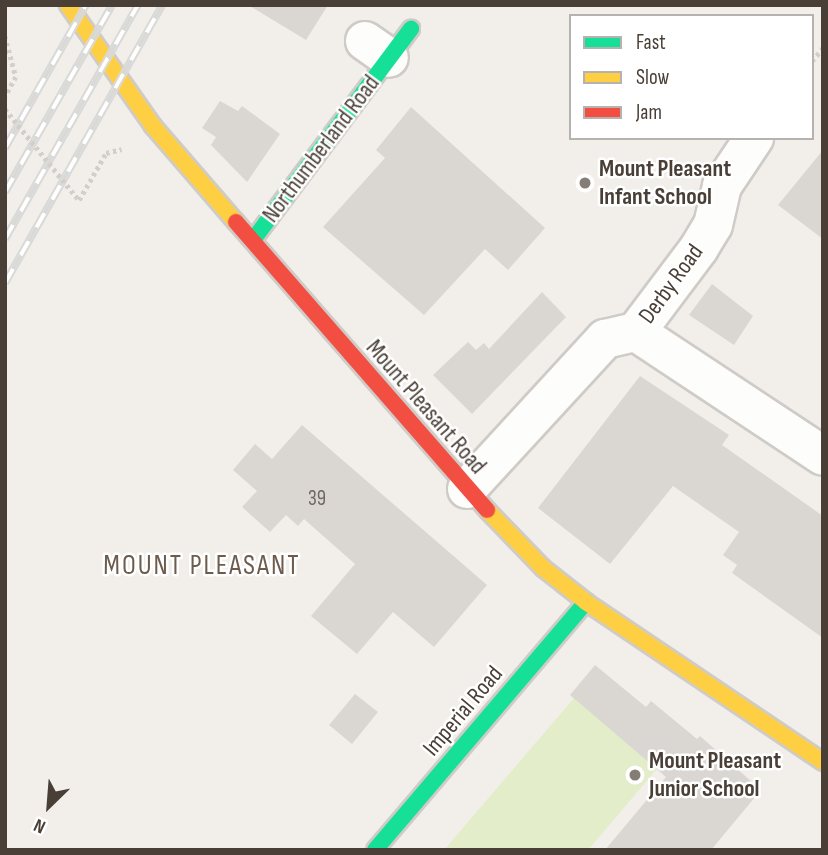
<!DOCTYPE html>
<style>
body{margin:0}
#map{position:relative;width:828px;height:855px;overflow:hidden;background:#f2efeb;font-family:"Sofia Sans Condensed",sans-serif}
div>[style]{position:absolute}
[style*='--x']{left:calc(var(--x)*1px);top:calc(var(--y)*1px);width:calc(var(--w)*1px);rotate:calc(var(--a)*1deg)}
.green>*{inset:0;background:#e3edc9}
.building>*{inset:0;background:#dad6d2}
.path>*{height:4.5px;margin-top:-2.25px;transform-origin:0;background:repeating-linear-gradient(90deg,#d2cfca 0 3.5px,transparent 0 7px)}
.roads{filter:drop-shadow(2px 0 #cfcbc7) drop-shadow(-2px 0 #cfcbc7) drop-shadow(0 2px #cfcbc7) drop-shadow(0 -2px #cfcbc7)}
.street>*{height:38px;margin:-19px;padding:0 19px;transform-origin:19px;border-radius:19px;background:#fdfdfc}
.fast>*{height:16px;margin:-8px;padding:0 8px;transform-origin:8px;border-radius:8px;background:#16e098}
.slow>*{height:16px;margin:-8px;padding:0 8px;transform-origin:8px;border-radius:8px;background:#ffcf43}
.jam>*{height:16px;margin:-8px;padding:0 8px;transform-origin:8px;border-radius:8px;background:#f24e42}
.rail>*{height:8px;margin-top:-4px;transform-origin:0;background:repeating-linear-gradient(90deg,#fff 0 16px,#d9d9d8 0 32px);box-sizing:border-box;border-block:2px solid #d9d9d8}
.path-bridge>*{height:4.5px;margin-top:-2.25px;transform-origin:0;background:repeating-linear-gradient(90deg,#d2cfca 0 3.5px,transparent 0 7px)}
.dots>*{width:19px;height:19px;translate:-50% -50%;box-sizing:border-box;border:4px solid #fff;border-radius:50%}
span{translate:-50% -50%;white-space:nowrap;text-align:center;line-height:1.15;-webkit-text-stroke:5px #fff;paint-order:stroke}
.number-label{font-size:21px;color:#6f665e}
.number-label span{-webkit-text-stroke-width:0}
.street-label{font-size:24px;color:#493f36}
.poi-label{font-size:24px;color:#493f36;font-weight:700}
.left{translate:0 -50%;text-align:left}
.quarter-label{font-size:28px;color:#6d5c4c;letter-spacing:2px}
.frame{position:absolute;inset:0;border:7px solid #493f36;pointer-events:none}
.legend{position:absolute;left:569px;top:14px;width:245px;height:126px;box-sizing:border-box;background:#fff;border:2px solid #b6b2af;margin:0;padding:9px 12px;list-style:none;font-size:21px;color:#493f36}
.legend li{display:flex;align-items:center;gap:14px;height:35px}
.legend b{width:35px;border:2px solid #b6b2af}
.north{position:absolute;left:14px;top:771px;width:70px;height:70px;-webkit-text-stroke:5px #fff;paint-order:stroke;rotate:205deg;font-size:19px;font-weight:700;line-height:28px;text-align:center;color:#493f36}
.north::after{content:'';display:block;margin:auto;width:24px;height:32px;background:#493f36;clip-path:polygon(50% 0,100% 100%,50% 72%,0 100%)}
</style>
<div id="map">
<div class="green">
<i style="clip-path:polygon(574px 698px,657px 769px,588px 850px,444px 850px)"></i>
</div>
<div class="building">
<i style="clip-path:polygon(248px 5px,328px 5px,306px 40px)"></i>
<i style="clip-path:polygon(220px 101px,238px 111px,242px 106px,280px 134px,247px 182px,211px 145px,216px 137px,202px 128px)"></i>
<i style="clip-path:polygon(411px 107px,545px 228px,508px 270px,485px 249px,424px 315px,323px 227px,385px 158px,376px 150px)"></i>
<i style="clip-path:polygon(823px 150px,823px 239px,778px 205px)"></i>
<i style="clip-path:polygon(712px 284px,753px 316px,734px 345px,689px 315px)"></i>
<i style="clip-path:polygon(542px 292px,566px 317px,472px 414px,433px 375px,468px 342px,476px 350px,484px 343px,489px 349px)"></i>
<i style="clip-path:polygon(640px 376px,729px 435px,722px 445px,823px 516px,823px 638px,732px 573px,737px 565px,723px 555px,739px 532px,673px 486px,610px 564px,538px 508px)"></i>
<i style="clip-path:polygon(302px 425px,487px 585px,434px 647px,393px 612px,357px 654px,311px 616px,355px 564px,304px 519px,298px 526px,286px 515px,270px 532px,242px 507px,257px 491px,233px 470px,255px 444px,272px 459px)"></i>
<i style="clip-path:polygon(595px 665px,646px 707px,651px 701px,697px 739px,700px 736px,761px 790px,711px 850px,605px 850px,666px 777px,570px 695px)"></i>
<i style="clip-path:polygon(355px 694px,378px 712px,352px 744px,329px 725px)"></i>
</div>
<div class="path">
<i style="--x:5;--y:36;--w:42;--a:75"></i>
<i style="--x:16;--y:77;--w:23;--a:119"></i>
<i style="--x:812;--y:61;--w:17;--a:-50"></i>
<i style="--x:79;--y:200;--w:54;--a:-60.1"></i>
<i style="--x:106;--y:153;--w:16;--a:-14"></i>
</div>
<div class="roads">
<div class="street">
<i style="--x:365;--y:41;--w:29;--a:35"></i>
<i style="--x:636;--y:332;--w:105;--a:-53.1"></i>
<i style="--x:699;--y:248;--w:27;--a:-59"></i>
<i style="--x:713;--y:225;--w:40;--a:-77"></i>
<i style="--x:722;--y:186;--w:58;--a:-56.3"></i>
<i style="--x:636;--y:332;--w:224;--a:33.5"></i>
<i style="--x:467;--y:489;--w:204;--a:-47.4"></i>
<i style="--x:605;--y:339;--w:32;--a:-13"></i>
</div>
<div class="fast">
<i style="--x:253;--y:240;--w:264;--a:-53.2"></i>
<i style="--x:375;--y:850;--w:326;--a:-49.6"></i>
</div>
<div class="slow">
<i style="--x:68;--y:5;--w:148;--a:54.9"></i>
<i style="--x:153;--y:126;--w:127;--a:49.2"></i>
<i style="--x:487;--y:510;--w:81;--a:46"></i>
<i style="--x:543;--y:568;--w:55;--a:38.3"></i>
<i style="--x:586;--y:602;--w:286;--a:34"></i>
</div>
<div class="jam">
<i style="--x:236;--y:222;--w:382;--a:48.9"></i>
</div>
</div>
<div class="rail">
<i style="--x:5;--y:148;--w:164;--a:-60.5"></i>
<i style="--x:5;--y:192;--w:215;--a:-60.2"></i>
<i style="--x:5;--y:239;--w:269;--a:-60.4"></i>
<i style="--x:5;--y:283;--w:319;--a:-60.5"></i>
</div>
<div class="path-bridge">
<i style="--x:5;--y:109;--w:117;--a:50.9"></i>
</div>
<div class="dots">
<i style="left:585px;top:183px;background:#847d75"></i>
<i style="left:635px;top:775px;background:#847d75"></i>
</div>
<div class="number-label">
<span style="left:317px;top:499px">39</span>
</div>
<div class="street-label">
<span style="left:321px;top:149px;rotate:-53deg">Northumberland Road</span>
<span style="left:671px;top:284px;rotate:-54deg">Derby Road</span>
<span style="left:426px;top:407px;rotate:49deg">Mount Pleasant Road</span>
<span style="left:463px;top:711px;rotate:-50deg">Imperial Road</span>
</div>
<div class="poi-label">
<span class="left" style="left:599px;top:183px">Mount Pleasant<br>Infant School</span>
<span class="left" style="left:649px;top:775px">Mount Pleasant<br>Junior School</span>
</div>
<div class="quarter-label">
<span style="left:202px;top:566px">MOUNT PLEASANT</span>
</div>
<div class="frame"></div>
<ul class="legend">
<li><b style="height:9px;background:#16e098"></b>Fast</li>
<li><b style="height:9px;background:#ffcf43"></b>Slow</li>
<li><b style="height:9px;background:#f24e42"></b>Jam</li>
</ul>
<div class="north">N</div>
</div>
